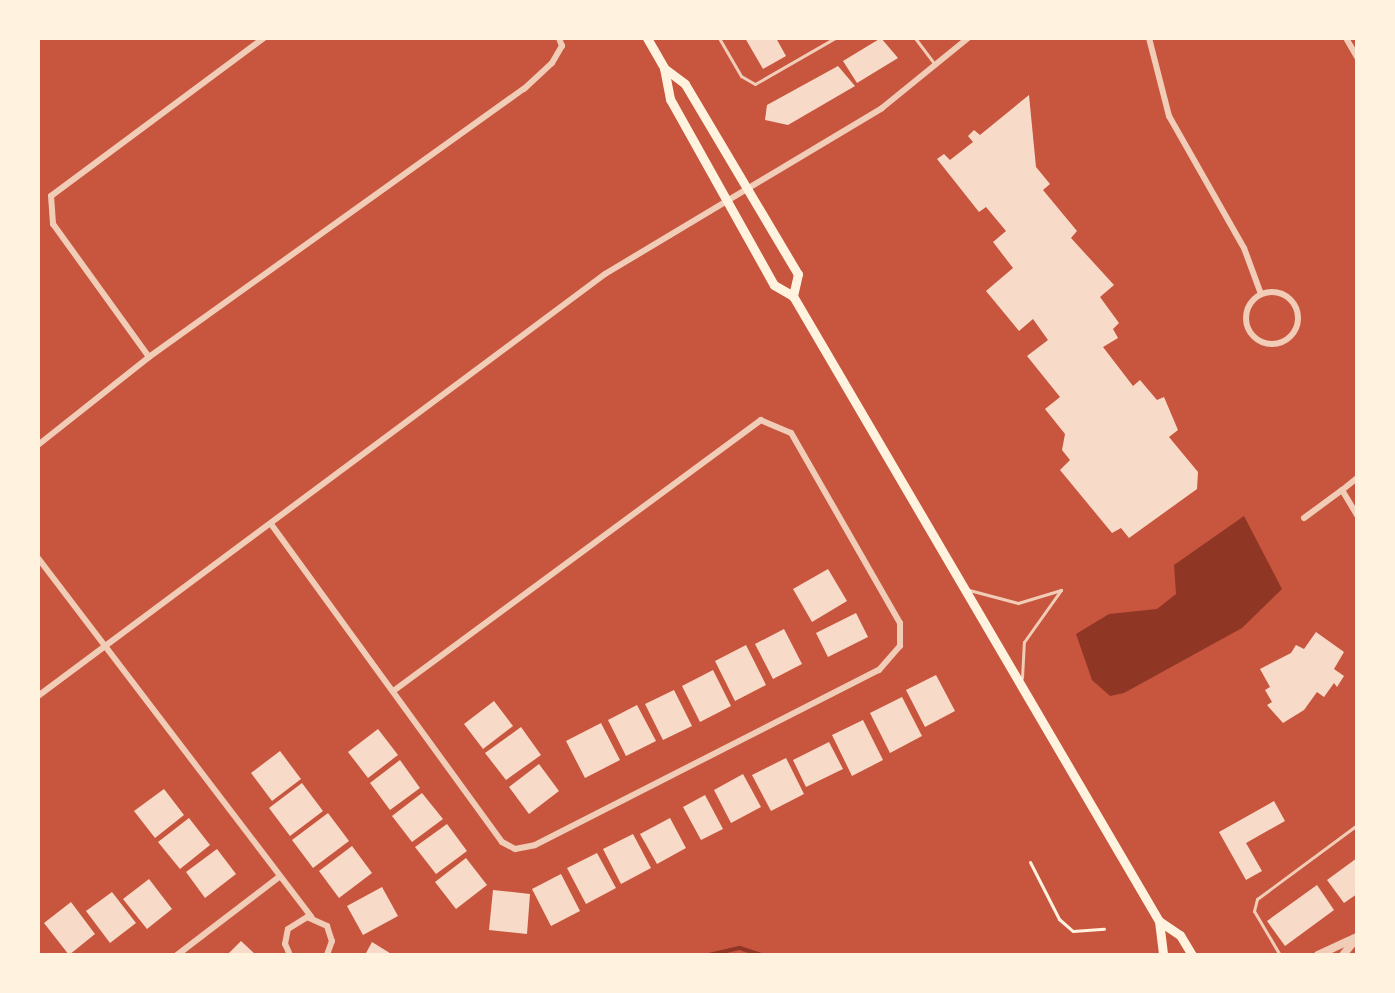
<!DOCTYPE html>
<style>
body{margin:0}
#map{position:relative;width:1395px;height:993px;overflow:hidden;background:#c8553d;font-family:"Fira Sans Condensed",sans-serif}
div>[style]{position:absolute}
[style*='--x']{left:calc(var(--x)*1px);top:calc(var(--y)*1px);width:calc(var(--w)*1px);rotate:calc(var(--a)*1deg)}
.water>*{inset:0;background:#8f3625}
.stream>*{height:4px;margin:-2px;padding:0 2px;transform-origin:2px;border-radius:2px;background:#8f3625}
.building>*{inset:0;background:#f7dbc8}
.path>*{height:3px;margin:-1.5px;padding:0 1.5px;transform-origin:1.5px;border-radius:1.5px;background:#fff3e0}
.service>*{height:3px;margin:-1.5px;padding:0 1.5px;transform-origin:1.5px;border-radius:1.5px;background:#f1ccb7}
.minor>*{height:6px;margin:-3px;padding:0 3px;transform-origin:3px;border-radius:3px;background:#f1ccb7}
.minor>.ring{margin:-3px;padding:0;box-sizing:content-box;background:none;border:6px solid #f1ccb7;border-radius:50%}
.tertiary>*{height:8px;margin:-4px;padding:0 4px;transform-origin:4px;border-radius:4px;background:#f1ccb7}
.secondary>*{height:9px;margin:-4.5px;padding:0 4.5px;transform-origin:4.5px;border-radius:4.5px;background:#fff3e0}
span{translate:-50% -50%;white-space:nowrap;text-align:center;line-height:1.15;-webkit-text-stroke:6px #fff3e0;paint-order:stroke}
.frame{position:absolute;inset:0;border:40px solid #fff3e0;pointer-events:none}
</style>
<div id="map">
<div class="water">
<i style="clip-path:polygon(1244px 516px,1282px 589px,1242px 628px,1124px 693px,1110px 696px,1092px 680px,1076px 634px,1109px 614px,1157px 609px,1176px 594px,1174px 565px)"></i>
</div>
<div class="stream">
<i style="--x:709;--y:955;--w:32;--a:-13"></i>
<i style="--x:740;--y:948;--w:22;--a:18"></i>
</div>
<div class="building">
<i style="clip-path:polygon(745px 38px,776px 38px,786px 56px,763px 69px)"></i>
<i style="clip-path:polygon(881px 38px,898px 58px,857px 83px,843px 61px)"></i>
<i style="clip-path:polygon(838px 66px,855px 86px,788px 125px,765px 120px,767px 105px)"></i>
<i style="clip-path:polygon(1029px 95px,1036px 167px,1050px 184px,1043px 190px,1077px 231px,1071px 238px,1114px 285px,1100px 297px,1119px 323px,1113px 329px,1118px 338px,1103px 347px,1133px 386px,1140px 380px,1157px 400px,1164px 397px,1178px 430px,1169px 437px,1198px 472px,1197px 489px,1129px 538px,1121px 528px,1112px 533px,1060px 470px,1070px 460px,1062px 450px,1065px 434px,1045px 409px,1060px 397px,1027px 356px,1048px 340px,1033px 319px,1019px 331px,986px 291px,1013px 268px,993px 242px,1006px 231px,986px 207px,979px 212px,937px 159px,944px 154px,950px 160px,973px 142px,968px 136px,974px 130px,980px 135px)"></i>
<i style="clip-path:polygon(828px 569px,847px 601px,812px 622px,793px 589px)"></i>
<i style="clip-path:polygon(856px 613px,868px 637px,828px 657px,816px 633px)"></i>
<i style="clip-path:polygon(784px 629px,802px 664px,773px 679px,755px 644px)"></i>
<i style="clip-path:polygon(1316px 632px,1344px 652px,1334px 669px,1344px 676px,1337px 687px,1334px 683px,1324px 697px,1317px 692px,1304px 710px,1283px 723px,1267px 705px,1272px 702px,1265px 690px,1270px 687px,1260px 669px,1291px 653px,1296px 645px,1304px 649px)"></i>
<i style="clip-path:polygon(746px 645px,766px 685px,735px 701px,715px 661px)"></i>
<i style="clip-path:polygon(713px 670px,731px 706px,700px 722px,682px 686px)"></i>
<i style="clip-path:polygon(936px 675px,955px 711px,925px 727px,906px 690px)"></i>
<i style="clip-path:polygon(674px 690px,692px 726px,663px 740px,645px 704px)"></i>
<i style="clip-path:polygon(902px 697px,922px 736px,890px 753px,870px 713px)"></i>
<i style="clip-path:polygon(494px 701px,513px 726px,483px 749px,464px 724px)"></i>
<i style="clip-path:polygon(637px 705px,656px 741px,626px 756px,608px 720px)"></i>
<i style="clip-path:polygon(863px 720px,883px 760px,852px 776px,832px 735px)"></i>
<i style="clip-path:polygon(601px 723px,620px 760px,585px 778px,566px 741px)"></i>
<i style="clip-path:polygon(521px 727px,541px 755px,506px 780px,485px 753px)"></i>
<i style="clip-path:polygon(378px 729px,398px 755px,368px 778px,348px 752px)"></i>
<i style="clip-path:polygon(829px 742px,843px 769px,806px 787px,793px 760px)"></i>
<i style="clip-path:polygon(280px 751px,301px 779px,272px 801px,251px 773px)"></i>
<i style="clip-path:polygon(786px 758px,804px 794px,771px 811px,752px 775px)"></i>
<i style="clip-path:polygon(400px 760px,420px 788px,390px 810px,370px 783px)"></i>
<i style="clip-path:polygon(539px 764px,559px 791px,529px 814px,509px 787px)"></i>
<i style="clip-path:polygon(743px 774px,761px 807px,731px 823px,714px 790px)"></i>
<i style="clip-path:polygon(302px 783px,323px 811px,290px 836px,269px 808px)"></i>
<i style="clip-path:polygon(164px 789px,184px 815px,155px 838px,134px 811px)"></i>
<i style="clip-path:polygon(422px 793px,443px 819px,412px 842px,392px 816px)"></i>
<i style="clip-path:polygon(705px 795px,723px 829px,701px 840px,683px 807px)"></i>
<i style="clip-path:polygon(1274px 801px,1285px 821px,1246px 843px,1262px 871px,1246px 880px,1219px 832px)"></i>
<i style="clip-path:polygon(328px 813px,349px 841px,313px 868px,292px 840px)"></i>
<i style="clip-path:polygon(189px 818px,210px 845px,180px 869px,158px 842px)"></i>
<i style="clip-path:polygon(670px 818px,686px 848px,657px 864px,640px 834px)"></i>
<i style="clip-path:polygon(447px 824px,467px 851px,436px 874px,415px 847px)"></i>
<i style="clip-path:polygon(633px 834px,651px 868px,621px 884px,603px 849px)"></i>
<i style="clip-path:polygon(352px 846px,372px 873px,339px 898px,319px 871px)"></i>
<i style="clip-path:polygon(217px 849px,236px 874px,205px 898px,186px 872px)"></i>
<i style="clip-path:polygon(597px 853px,616px 888px,586px 904px,567px 868px)"></i>
<i style="clip-path:polygon(466px 858px,487px 885px,456px 909px,435px 882px)"></i>
<i style="clip-path:polygon(1357px 858px,1357px 894px,1344px 903px,1327px 880px)"></i>
<i style="clip-path:polygon(561px 874px,580px 911px,551px 926px,532px 889px)"></i>
<i style="clip-path:polygon(149px 879px,172px 909px,147px 929px,123px 899px)"></i>
<i style="clip-path:polygon(1317px 885px,1334px 910px,1285px 946px,1267px 921px)"></i>
<i style="clip-path:polygon(382px 887px,398px 916px,363px 935px,347px 906px)"></i>
<i style="clip-path:polygon(493px 890px,530px 894px,527px 934px,489px 930px)"></i>
<i style="clip-path:polygon(112px 892px,136px 923px,110px 943px,86px 911px)"></i>
<i style="clip-path:polygon(71px 902px,95px 934px,69px 955px,44px 923px)"></i>
<i style="clip-path:polygon(241px 941px,256px 955px,227px 955px)"></i>
<i style="clip-path:polygon(372px 942px,393px 955px,365px 955px)"></i>
</div>
<div class="path">
<i style="--x:1030;--y:862;--w:64;--a:63"></i>
<i style="--x:1059;--y:919;--w:18;--a:41"></i>
<i style="--x:1073;--y:931;--w:31;--a:-4"></i>
</div>
<div class="service">
<i style="--x:719;--y:38;--w:44;--a:59.9"></i>
<i style="--x:741;--y:76;--w:16;--a:30"></i>
<i style="--x:755;--y:84;--w:92;--a:-29.9"></i>
<i style="--x:915;--y:38;--w:34;--a:53"></i>
<i style="--x:969;--y:590;--w:51;--a:14.9"></i>
<i style="--x:1018;--y:603;--w:45;--a:-16.8"></i>
<i style="--x:1022;--y:678;--w:36;--a:-87"></i>
<i style="--x:1024;--y:642;--w:64;--a:-54.6"></i>
<i style="--x:1280;--y:955;--w:51;--a:-120.6"></i>
<i style="--x:1254;--y:911;--w:12;--a:-76"></i>
<i style="--x:1257;--y:899;--w:124;--a:-36.5"></i>
</div>
<div class="minor">
<i style="--x:1149;--y:38;--w:81;--a:75.6"></i>
<i style="--x:1169;--y:116;--w:152;--a:60.4"></i>
<i style="--x:1244;--y:248;--w:49;--a:69.7"></i>
<i style="--x:1346;--y:38;--w:22;--a:60"></i>
<i class="ring" style="left:1246px;top:292px;width:46px;height:46px"></i>
<i style="--x:149;--y:357;--w:164;--a:-125.8"></i>
<i style="--x:53;--y:224;--w:28;--a:-94"></i>
<i style="--x:51;--y:196;--w:265;--a:-36.6"></i>
<i style="--x:38;--y:445;--w:142;--a:-38.4"></i>
<i style="--x:149;--y:357;--w:461;--a:-35.6"></i>
<i style="--x:524;--y:89;--w:38;--a:-43"></i>
<i style="--x:552;--y:63;--w:20;--a:-60"></i>
<i style="--x:562;--y:46;--w:9;--a:-111"></i>
<i style="--x:1357;--y:478;--w:19;--a:141"></i>
<i style="--x:1342;--y:490;--w:29;--a:59"></i>
<i style="--x:1304;--y:518;--w:47;--a:-36.4"></i>
<i style="--x:271;--y:524;--w:393;--a:54"></i>
<i style="--x:502;--y:842;--w:15;--a:28"></i>
<i style="--x:515;--y:849;--w:20;--a:-11"></i>
<i style="--x:535;--y:845;--w:386;--a:-27"></i>
<i style="--x:879;--y:670;--w:32;--a:-49"></i>
<i style="--x:900;--y:646;--w:23;--a:-90"></i>
<i style="--x:900;--y:623;--w:219;--a:-119.8"></i>
<i style="--x:791;--y:433;--w:33;--a:-157"></i>
<i style="--x:761;--y:420;--w:457;--a:143.6"></i>
<i style="--x:38;--y:558;--w:451;--a:52.7"></i>
<i style="--x:38;--y:696;--w:707;--a:-36.66"></i>
<i style="--x:605;--y:274;--w:323;--a:-30.9"></i>
<i style="--x:882;--y:108;--w:111;--a:-39.1"></i>
<i style="--x:177;--y:955;--w:128;--a:-37.4"></i>
<i style="--x:290;--y:955;--w:12;--a:-114"></i>
<i style="--x:285;--y:944;--w:15;--a:-79"></i>
<i style="--x:288;--y:929;--w:22;--a:-32"></i>
<i style="--x:307;--y:917;--w:22;--a:24"></i>
<i style="--x:327;--y:926;--w:16;--a:72"></i>
<i style="--x:332;--y:941;--w:15;--a:110"></i>
</div>
<div class="tertiary">
<i style="--x:1318;--y:955;--w:43;--a:-24.8"></i>
<i style="--x:1343;--y:955;--w:19;--a:-51"></i>
</div>
<div class="secondary">
<i style="--x:647;--y:38;--w:34;--a:60"></i>
<i style="--x:664;--y:68;--w:32;--a:79"></i>
<i style="--x:670;--y:99;--w:213;--a:60.8"></i>
<i style="--x:774;--y:285;--w:22;--a:30"></i>
<i style="--x:793;--y:296;--w:724;--a:59.65"></i>
<i style="--x:1159;--y:921;--w:25;--a:34"></i>
<i style="--x:1180;--y:935;--w:23;--a:59"></i>
<i style="--x:664;--y:68;--w:26;--a:37"></i>
<i style="--x:685;--y:84;--w:221;--a:59.3"></i>
<i style="--x:798;--y:274;--w:23;--a:103"></i>
<i style="--x:1159;--y:921;--w:34;--a:83"></i>
</div>
<div class="frame"></div>
</div>
